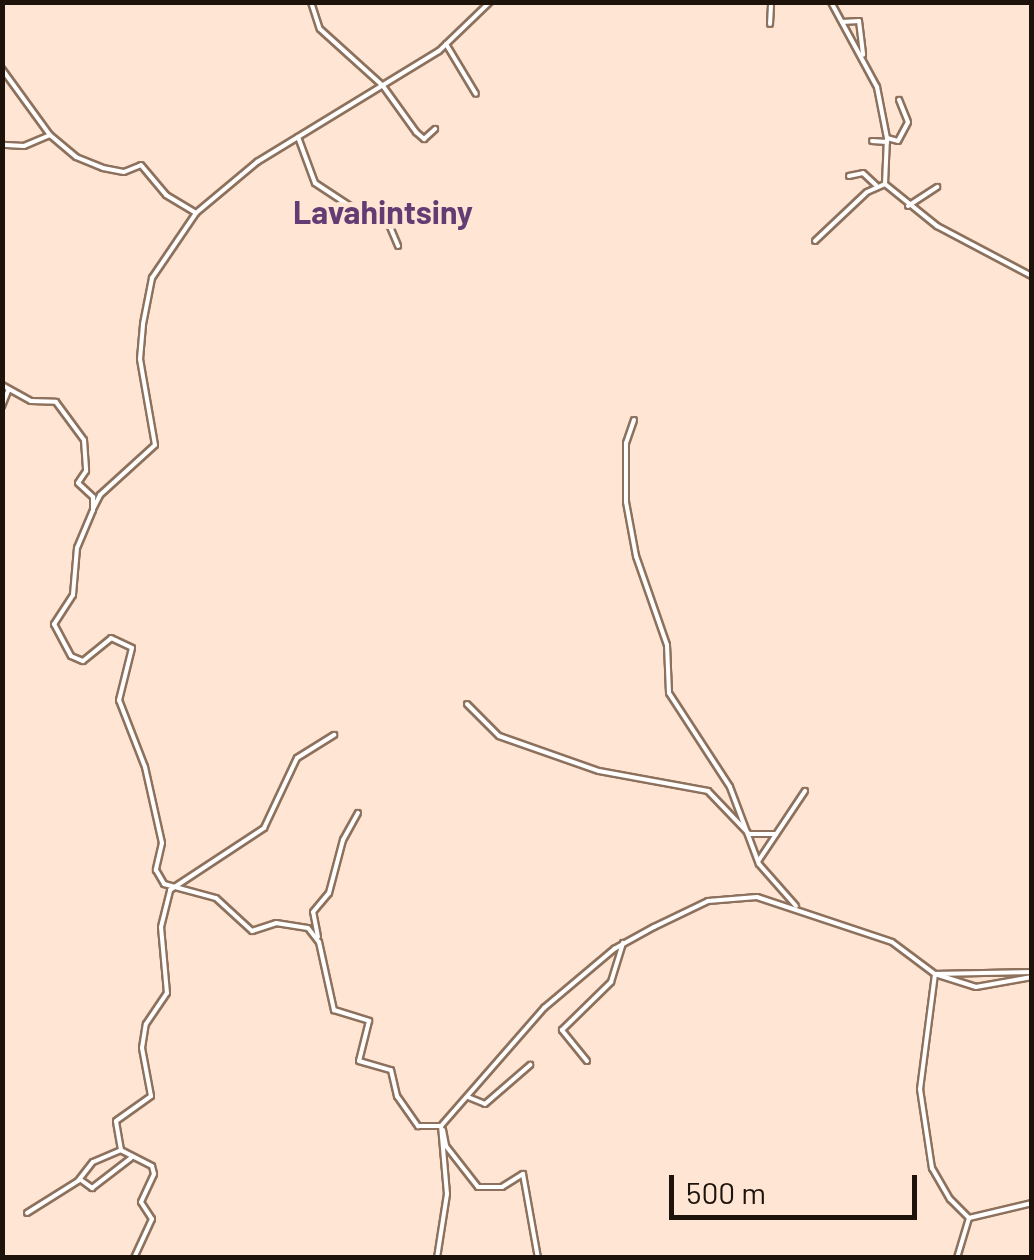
<!DOCTYPE html>
<style>
body{margin:0}
#map{position:relative;width:1034px;height:1260px;overflow:hidden;background:#ffe5d3;font-family:Barlow,sans-serif}
div>[style]{position:absolute}
[style*='--x']{left:calc(var(--x)*1px);top:calc(var(--y)*1px);width:calc(var(--w)*1px);rotate:calc(var(--a)*1deg)}
.roads{filter:drop-shadow(2px 0 #8d715d) drop-shadow(-2px 0 #8d715d) drop-shadow(0 2px #8d715d) drop-shadow(0 -2px #8d715d)}
.street>*{height:4px;margin:-2px;padding:0 2px;transform-origin:2px;border-radius:2px;background:#fff}
span{translate:-50% -50%;white-space:nowrap;text-align:center;line-height:1.15;-webkit-text-stroke:10px #ffe5d3;paint-order:stroke}
.quarter-label{font-size:32px;color:#643c74;font-weight:700}
.frame{position:absolute;inset:0;border:5px solid #1e130b;pointer-events:none}
.scale{position:absolute;left:669px;top:1175px;width:248px;height:45px;box-sizing:border-box;border:5px solid #1e130b;border-top:0;padding-left:12px;font-size:30px;line-height:35px;white-space:nowrap;color:#1e130b;-webkit-text-stroke:8px #ffe5d3;paint-order:stroke}
</style>
<div id="map">
<div class="roads">
<div class="street">
<i style="--x:311;--y:2;--w:28;--a:72"></i>
<i style="--x:320;--y:29;--w:85;--a:42.1"></i>
<i style="--x:383;--y:86;--w:57;--a:54.3"></i>
<i style="--x:416;--y:132;--w:11;--a:41"></i>
<i style="--x:424;--y:139;--w:15;--a:-42"></i>
<i style="--x:831;--y:2;--w:97;--a:61.6"></i>
<i style="--x:877;--y:87;--w:52;--a:78.9"></i>
<i style="--x:887;--y:138;--w:46;--a:92.5"></i>
<i style="--x:885;--y:184;--w:67;--a:38.9"></i>
<i style="--x:937;--y:226;--w:107;--a:27.8"></i>
<i style="--x:842;--y:22;--w:17;--a:-3"></i>
<i style="--x:859;--y:21;--w:34;--a:83"></i>
<i style="--x:770;--y:24;--w:22;--a:-87"></i>
<i style="--x:446;--y:44;--w:58;--a:59"></i>
<i style="--x:2;--y:69;--w:82;--a:54"></i>
<i style="--x:50;--y:135;--w:28;--a:157"></i>
<i style="--x:24;--y:146;--w:22;--a:-177"></i>
<i style="--x:50;--y:135;--w:34;--a:40"></i>
<i style="--x:76;--y:157;--w:29;--a:22"></i>
<i style="--x:103;--y:168;--w:21;--a:11"></i>
<i style="--x:124;--y:172;--w:18;--a:-22"></i>
<i style="--x:141;--y:165;--w:39;--a:50"></i>
<i style="--x:166;--y:195;--w:35;--a:31"></i>
<i style="--x:196;--y:213;--w:80;--a:-39.9"></i>
<i style="--x:257;--y:162;--w:213;--a:-31.4"></i>
<i style="--x:439;--y:51;--w:71;--a:-43.9"></i>
<i style="--x:298;--y:137;--w:49;--a:69.7"></i>
<i style="--x:315;--y:183;--w:60;--a:33.4"></i>
<i style="--x:365;--y:216;--w:24;--a:15"></i>
<i style="--x:388;--y:222;--w:26;--a:67"></i>
<i style="--x:887;--y:138;--w:11;--a:15"></i>
<i style="--x:898;--y:141;--w:21;--a:-62"></i>
<i style="--x:908;--y:122;--w:24;--a:-112"></i>
<i style="--x:872;--y:141;--w:15;--a:4"></i>
<i style="--x:849;--y:176;--w:14;--a:-12"></i>
<i style="--x:863;--y:173;--w:18;--a:43"></i>
<i style="--x:908;--y:206;--w:35;--a:-33"></i>
<i style="--x:815;--y:241;--w:71;--a:-43.3"></i>
<i style="--x:867;--y:192;--w:20;--a:-24"></i>
<i style="--x:2;--y:385;--w:33;--a:29"></i>
<i style="--x:31;--y:401;--w:25;--a:2"></i>
<i style="--x:56;--y:402;--w:47;--a:53.6"></i>
<i style="--x:84;--y:440;--w:31;--a:86"></i>
<i style="--x:86;--y:471;--w:14;--a:124"></i>
<i style="--x:78;--y:483;--w:21;--a:43"></i>
<i style="--x:93;--y:497;--w:13;--a:90"></i>
<i style="--x:93;--y:510;--w:41;--a:112.8"></i>
<i style="--x:77;--y:548;--w:47;--a:94.9"></i>
<i style="--x:73;--y:595;--w:35;--a:123"></i>
<i style="--x:54;--y:624;--w:36;--a:62"></i>
<i style="--x:71;--y:656;--w:13;--a:23"></i>
<i style="--x:83;--y:661;--w:36;--a:-39"></i>
<i style="--x:111;--y:638;--w:23;--a:25"></i>
<i style="--x:132;--y:648;--w:54;--a:104"></i>
<i style="--x:119;--y:700;--w:72;--a:68.8"></i>
<i style="--x:145;--y:767;--w:78;--a:77.4"></i>
<i style="--x:162;--y:843;--w:28;--a:103"></i>
<i style="--x:156;--y:870;--w:16;--a:60"></i>
<i style="--x:164;--y:884;--w:54;--a:15.1"></i>
<i style="--x:216;--y:898;--w:49;--a:42.5"></i>
<i style="--x:252;--y:931;--w:25;--a:-18"></i>
<i style="--x:276;--y:923;--w:32;--a:9"></i>
<i style="--x:308;--y:928;--w:18;--a:52"></i>
<i style="--x:319;--y:942;--w:70;--a:77.6"></i>
<i style="--x:334;--y:1010;--w:37;--a:17"></i>
<i style="--x:369;--y:1021;--w:41;--a:104"></i>
<i style="--x:359;--y:1061;--w:33;--a:16"></i>
<i style="--x:391;--y:1070;--w:27;--a:77"></i>
<i style="--x:397;--y:1096;--w:37;--a:55"></i>
<i style="--x:418;--y:1126;--w:23;--a:0"></i>
<i style="--x:2;--y:406;--w:18;--a:-68"></i>
<i style="--x:634;--y:420;--w:24;--a:109"></i>
<i style="--x:626;--y:443;--w:59;--a:90"></i>
<i style="--x:626;--y:502;--w:55;--a:79.5"></i>
<i style="--x:636;--y:556;--w:94;--a:70.8"></i>
<i style="--x:667;--y:645;--w:48;--a:87.6"></i>
<i style="--x:669;--y:693;--w:112;--a:57"></i>
<i style="--x:730;--y:787;--w:82;--a:69.4"></i>
<i style="--x:759;--y:864;--w:56;--a:48.6"></i>
<i style="--x:93;--y:509;--w:16;--a:-63"></i>
<i style="--x:100;--y:495;--w:74;--a:-42.3"></i>
<i style="--x:155;--y:445;--w:87;--a:-99.9"></i>
<i style="--x:140;--y:359;--w:35;--a:-85"></i>
<i style="--x:143;--y:324;--w:47;--a:-78.9"></i>
<i style="--x:152;--y:278;--w:78;--a:-55.9"></i>
<i style="--x:467;--y:704;--w:45;--a:45"></i>
<i style="--x:499;--y:736;--w:106;--a:19.3"></i>
<i style="--x:599;--y:771;--w:111;--a:10.4"></i>
<i style="--x:708;--y:791;--w:59;--a:46.4"></i>
<i style="--x:749;--y:834;--w:27;--a:0"></i>
<i style="--x:759;--y:860;--w:83;--a:-56.3"></i>
<i style="--x:318;--y:937;--w:25;--a:-101"></i>
<i style="--x:313;--y:912;--w:25;--a:-50"></i>
<i style="--x:329;--y:893;--w:55;--a:-75.2"></i>
<i style="--x:343;--y:840;--w:31;--a:-61"></i>
<i style="--x:1032;--y:977;--w:57;--a:169.9"></i>
<i style="--x:976;--y:987;--w:43;--a:-162.4"></i>
<i style="--x:935;--y:974;--w:116;--a:97.4"></i>
<i style="--x:920;--y:1089;--w:80;--a:81.4"></i>
<i style="--x:932;--y:1168;--w:36;--a:60"></i>
<i style="--x:950;--y:1199;--w:27;--a:45"></i>
<i style="--x:969;--y:1218;--w:65;--a:-13.4"></i>
<i style="--x:587;--y:1061;--w:40;--a:-129"></i>
<i style="--x:562;--y:1030;--w:69;--a:-44.4"></i>
<i style="--x:611;--y:982;--w:41;--a:-72.9"></i>
<i style="--x:468;--y:1097;--w:18;--a:22"></i>
<i style="--x:485;--y:1104;--w:60;--a:-40.9"></i>
<i style="--x:443;--y:1130;--w:16;--a:79"></i>
<i style="--x:446;--y:1146;--w:52;--a:52"></i>
<i style="--x:478;--y:1187;--w:24;--a:0"></i>
<i style="--x:502;--y:1187;--w:25;--a:-32"></i>
<i style="--x:523;--y:1174;--w:85;--a:79.9"></i>
<i style="--x:81;--y:1180;--w:14;--a:36"></i>
<i style="--x:92;--y:1188;--w:49;--a:-37.6"></i>
<i style="--x:27;--y:1213;--w:60;--a:-32.1"></i>
<i style="--x:78;--y:1181;--w:24;--a:-52"></i>
<i style="--x:93;--y:1162;--w:30;--a:-23"></i>
<i style="--x:134;--y:1258;--w:43;--a:-65.2"></i>
<i style="--x:152;--y:1219;--w:20;--a:-123"></i>
<i style="--x:141;--y:1202;--w:31;--a:-65"></i>
<i style="--x:154;--y:1174;--w:8;--a:-104"></i>
<i style="--x:152;--y:1166;--w:35;--a:-153"></i>
<i style="--x:121;--y:1150;--w:29;--a:-100"></i>
<i style="--x:116;--y:1121;--w:43;--a:-35.5"></i>
<i style="--x:151;--y:1096;--w:49;--a:-100.6"></i>
<i style="--x:142;--y:1048;--w:24;--a:-81"></i>
<i style="--x:146;--y:1024;--w:37;--a:-56"></i>
<i style="--x:167;--y:993;--w:66;--a:-95.2"></i>
<i style="--x:161;--y:927;--w:38;--a:-76"></i>
<i style="--x:170;--y:890;--w:113;--a:-33.4"></i>
<i style="--x:264;--y:828;--w:77;--a:-64.8"></i>
<i style="--x:297;--y:758;--w:44;--a:-31.9"></i>
<i style="--x:437;--y:1258;--w:65;--a:-81.1"></i>
<i style="--x:447;--y:1194;--w:68;--a:-95"></i>
<i style="--x:441;--y:1126;--w:157;--a:-48.9"></i>
<i style="--x:544;--y:1008;--w:92;--a:-40.1"></i>
<i style="--x:614;--y:949;--w:46;--a:-28.8"></i>
<i style="--x:654;--y:927;--w:60;--a:-25.7"></i>
<i style="--x:708;--y:901;--w:49;--a:-4.7"></i>
<i style="--x:757;--y:897;--w:142;--a:18.4"></i>
<i style="--x:892;--y:942;--w:54;--a:36.7"></i>
<i style="--x:935;--y:974;--w:97;--a:-1.2"></i>
<i style="--x:957;--y:1258;--w:42;--a:-73.3"></i>
</div>
</div>
<div class="quarter-label">
<span style="left:383px;top:211px">Lavahintsiny</span>
</div>
<div class="frame"></div>
<div class="scale">500 m</div>
</div>
